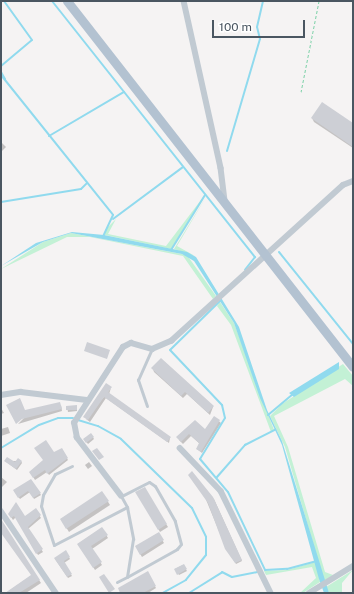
<!DOCTYPE html>
<style>
body{margin:0}
#map{position:relative;width:354px;height:594px;overflow:hidden;background:#f5f3f3;font-family:"Public Sans",sans-serif}
div>[style]{position:absolute}
[style*='--x']{left:calc(var(--x)*1px);top:calc(var(--y)*1px);width:calc(var(--w)*1px);rotate:calc(var(--a)*1deg)}
.green>*{inset:0;background:#c3f1d5}
.water>*{inset:0;background:#90daee}
.shadow>*{inset:0;background:#0003}
.stream>*{height:2px;margin:-1px;padding:0 1px;transform-origin:1px;border-radius:1px;background:#90daee}
.building>*{inset:0;background:#cdcfd5}
.path>*{height:1px;margin-top:-0.5px;transform-origin:0;background:repeating-linear-gradient(90deg,#7ad0a6 0 3px,transparent 0 5px)}
.service>*{height:3px;margin:-1.5px;padding:0 1.5px;transform-origin:1.5px;border-radius:1.5px;background:#c1cad2}
.minor>*{height:5.5px;margin:-2.75px;padding:0 2.75px;transform-origin:2.75px;border-radius:2.75px;background:#c1cad2}
.primary>*{height:9px;margin:-4.5px;padding:0 4.5px;transform-origin:4.5px;border-radius:4.5px;background:#b3c2d1}
span{translate:-50% -50%;white-space:nowrap;text-align:center;line-height:1.15;-webkit-text-stroke:3px #fff;paint-order:stroke}
.frame{position:absolute;inset:0;border:2px solid #4a5661;pointer-events:none}
.scale{position:absolute;left:212px;top:20px;width:93px;height:18px;box-sizing:border-box;border:2px solid #4a5661;border-top:0;padding-left:5px;font-size:12px;line-height:14px;white-space:nowrap;color:#4a5661;-webkit-text-stroke:3px #fff;paint-order:stroke}
</style>
<div id="map">
<div class="green">
<i style="clip-path:polygon(204px 196px,171px 249px,105px 235px,105px 230px,116px 219px,108px 234px,166px 246px)"></i>
<i style="clip-path:polygon(206px 197px,177px 246px,195px 256px,174px 249px)"></i>
<i style="clip-path:polygon(71px 233px,187px 255px,216px 296px,213px 299px,183px 256px,90px 237px,67px 237px,1px 269px,43px 242px)"></i>
<i style="clip-path:polygon(220px 302px,234px 323px,274px 430px,271px 432px,231px 325px,217px 306px)"></i>
<i style="clip-path:polygon(343px 364px,353px 376px,353px 386px,345px 379px,274px 416px,288px 447px,325px 572px,333px 575px,324px 581px,285px 447px,270px 416px,282px 404px)"></i>
<i style="clip-path:polygon(316px 562px,320px 582px,303px 593px,300px 593px,316px 578px,312px 567px,266px 575px,264px 571px,287px 570px)"></i>
<i style="clip-path:polygon(353px 570px,342px 583px,342px 593px,329px 593px,326px 587px)"></i>
</div>
<div class="water">
<i style="clip-path:polygon(72px 232px,104px 235px,187px 252px,196px 257px,239px 327px,267px 410px,282px 441px,329px 593px,324px 593px,319px 579px,282px 445px,260px 398px,234px 323px,194px 261px,182px 254px,71px 233px,43px 242px,1px 266px,36px 243px)"></i>
<i style="clip-path:polygon(339px 362px,339px 369px,294px 397px,289px 393px)"></i>
</div>
<div class="shadow">
<i style="clip-path:polygon(312px 118px,353px 125px,353px 148px,314px 122px)"></i>
<i style="clip-path:polygon(1px 142px,6px 147px,2px 151px,1px 150px)"></i>
<i style="clip-path:polygon(161px 359px,213px 407px,210px 415px,187px 394px,183px 398px,154px 372px,153px 369px)"></i>
<i style="clip-path:polygon(111px 388px,109px 394px,170px 438px,169px 443px,106px 398px,90px 422px,86px 419px)"></i>
<i style="clip-path:polygon(61px 405px,62px 411px,18px 424px,26px 416px,25px 411px)"></i>
<i style="clip-path:polygon(67px 406px,77px 408px,77px 411px,68px 412px)"></i>
<i style="clip-path:polygon(1px 408px,4px 413px,1px 414px)"></i>
<i style="clip-path:polygon(214px 417px,221px 423px,202px 453px,197px 449px,200px 444px,191px 436px,183px 444px,179px 440px,195px 421px,206px 431px)"></i>
<i style="clip-path:polygon(8px 427px,10px 433px,1px 436px,1px 429px)"></i>
<i style="clip-path:polygon(91px 434px,94px 439px,88px 444px,84px 439px)"></i>
<i style="clip-path:polygon(61px 449px,68px 460px,49px 475px,47px 472px,35px 480px,30px 472px)"></i>
<i style="clip-path:polygon(5px 461px,21px 461px,22px 463px,17px 470px)"></i>
<i style="clip-path:polygon(89px 462px,92px 466px,88px 469px,85px 465px)"></i>
<i style="clip-path:polygon(1px 477px,7px 482px,1px 488px)"></i>
<i style="clip-path:polygon(31px 480px,41px 495px,34px 499px,30px 492px,20px 499px,14px 491px)"></i>
<i style="clip-path:polygon(144px 489px,168px 527px,160px 532px,137px 493px)"></i>
<i style="clip-path:polygon(202px 490px,214px 499px,242px 561px,236px 564px,226px 548px)"></i>
<i style="clip-path:polygon(102px 492px,110px 505px,69px 532px,61px 519px)"></i>
<i style="clip-path:polygon(36px 510px,41px 518px,28px 529px,43px 552px,38px 555px,16px 517px,13px 520px,9px 514px,24px 517px)"></i>
<i style="clip-path:polygon(3px 524px,41px 583px,26px 593px,6px 593px,32px 575px,1px 531px)"></i>
<i style="clip-path:polygon(102px 528px,108px 538px,92px 549px,102px 565px,95px 570px,78px 544px)"></i>
<i style="clip-path:polygon(158px 533px,164px 543px,142px 557px,136px 547px)"></i>
<i style="clip-path:polygon(66px 552px,70px 559px,64px 563px,72px 576px,68px 578px,55px 559px)"></i>
<i style="clip-path:polygon(183px 565px,187px 571px,179px 575px,175px 569px)"></i>
<i style="clip-path:polygon(147px 573px,156px 588px,148px 593px,121px 593px)"></i>
</div>
<div class="stream">
<i style="--x:52;--y:1;--w:327;--a:51.6"></i>
<i style="--x:255;--y:257;--w:16;--a:128"></i>
<i style="--x:1;--y:66;--w:40;--a:-40"></i>
<i style="--x:32;--y:40;--w:48;--a:-125.7"></i>
<i style="--x:1;--y:72;--w:8;--a:60"></i>
<i style="--x:1;--y:75;--w:179;--a:51.3"></i>
<i style="--x:113;--y:215;--w:23;--a:115"></i>
<i style="--x:49;--y:136;--w:87;--a:-30.4"></i>
<i style="--x:227;--y:151;--w:117;--a:-73.6"></i>
<i style="--x:260;--y:39;--w:12;--a:-104"></i>
<i style="--x:257;--y:27;--w:27;--a:-77"></i>
<i style="--x:1;--y:202;--w:81;--a:-9.2"></i>
<i style="--x:81;--y:189;--w:8;--a:-45"></i>
<i style="--x:113;--y:219;--w:87;--a:-36.6"></i>
<i style="--x:171;--y:250;--w:65;--a:-58.3"></i>
<i style="--x:279;--y:252;--w:118;--a:51.2"></i>
<i style="--x:221;--y:300;--w:71;--a:135.6"></i>
<i style="--x:170;--y:350;--w:76;--a:46.6"></i>
<i style="--x:222;--y:405;--w:13;--a:77"></i>
<i style="--x:225;--y:418;--w:48;--a:121.4"></i>
<i style="--x:200;--y:459;--w:43;--a:49.7"></i>
<i style="--x:228;--y:492;--w:86;--a:64.6"></i>
<i style="--x:268;--y:415;--w:33;--a:-40"></i>
<i style="--x:78;--y:420;--w:21;--a:17"></i>
<i style="--x:98;--y:426;--w:26;--a:29"></i>
<i style="--x:121;--y:439;--w:99;--a:44.2"></i>
<i style="--x:192;--y:508;--w:32;--a:64"></i>
<i style="--x:206;--y:537;--w:18;--a:90"></i>
<i style="--x:206;--y:555;--w:32;--a:129"></i>
<i style="--x:186;--y:580;--w:26;--a:151"></i>
<i style="--x:1;--y:448;--w:44;--a:-31.2"></i>
<i style="--x:39;--y:425;--w:20;--a:-20"></i>
<i style="--x:58;--y:418;--w:15;--a:0"></i>
<i style="--x:217;--y:477;--w:43;--a:-48.8"></i>
<i style="--x:245;--y:445;--w:34;--a:-27"></i>
<i style="--x:265;--y:570;--w:22;--a:-3"></i>
<i style="--x:287;--y:569;--w:30;--a:-15"></i>
<i style="--x:189;--y:593;--w:39;--a:-32"></i>
<i style="--x:222;--y:572;--w:11;--a:27"></i>
<i style="--x:232;--y:577;--w:26;--a:-11"></i>
</div>
<div class="building">
<i style="clip-path:polygon(322px 102px,353px 123px,353px 147px,311px 118px)"></i>
<i style="clip-path:polygon(87px 342px,110px 350px,107px 359px,84px 351px)"></i>
<i style="clip-path:polygon(161px 358px,214px 406px,208px 413px,185px 392px,181px 396px,151px 368px)"></i>
<i style="clip-path:polygon(106px 383px,112px 387px,108px 392px,171px 437px,167px 442px,104px 397px,88px 420px,83px 417px)"></i>
<i style="clip-path:polygon(20px 398px,25px 410px,60px 402px,62px 409px,22px 419px,16px 424px,6px 405px)"></i>
<i style="clip-path:polygon(77px 405px,77px 410px,66px 410px,66px 406px)"></i>
<i style="clip-path:polygon(214px 416px,220px 420px,201px 452px,196px 449px,199px 443px,189px 434px,181px 442px,176px 437px,195px 420px,205px 429px)"></i>
<i style="clip-path:polygon(91px 433px,94px 437px,86px 443px,83px 439px)"></i>
<i style="clip-path:polygon(46px 440px,54px 452px,62px 448px,68px 458px,47px 474px,45px 470px,33px 478px,29px 472px,43px 460px,34px 448px)"></i>
<i style="clip-path:polygon(97px 448px,104px 457px,99px 460px,92px 451px)"></i>
<i style="clip-path:polygon(7px 457px,15px 462px,18px 458px,22px 461px,16px 469px,4px 461px)"></i>
<i style="clip-path:polygon(192px 471px,213px 497px,242px 560px,235px 563px,225px 549px,208px 503px,188px 475px)"></i>
<i style="clip-path:polygon(31px 479px,41px 493px,33px 498px,28px 491px,18px 498px,13px 490px)"></i>
<i style="clip-path:polygon(145px 487px,167px 524px,158px 530px,135px 492px)"></i>
<i style="clip-path:polygon(102px 491px,109px 501px,66px 529px,60px 519px)"></i>
<i style="clip-path:polygon(16px 502px,25px 516px,36px 508px,41px 515px,28px 527px,43px 549px,36px 554px,14px 516px,11px 518px,8px 514px)"></i>
<i style="clip-path:polygon(1px 519px,40px 580px,19px 593px,5px 593px,31px 575px,1px 533px)"></i>
<i style="clip-path:polygon(102px 527px,108px 535px,91px 546px,102px 562px,93px 568px,77px 544px)"></i>
<i style="clip-path:polygon(159px 532px,164px 540px,140px 555px,135px 546px)"></i>
<i style="clip-path:polygon(66px 550px,70px 557px,64px 561px,72px 574px,67px 577px,54px 558px)"></i>
<i style="clip-path:polygon(184px 564px,187px 569px,177px 575px,174px 569px)"></i>
<i style="clip-path:polygon(148px 571px,156px 586px,143px 593px,120px 593px,118px 588px)"></i>
<i style="clip-path:polygon(104px 574px,115px 589px,109px 593px,99px 577px)"></i>
</div>
<div class="path">
<i style="--x:301;--y:92;--w:93;--a:-78.8"></i>
</div>
<div class="service">
<i style="--x:147;--y:406;--w:28;--a:-109"></i>
<i style="--x:138;--y:380;--w:34;--a:-66"></i>
<i style="--x:72;--y:466;--w:19;--a:155"></i>
<i style="--x:55;--y:474;--w:24;--a:120"></i>
<i style="--x:43;--y:495;--w:11;--a:100"></i>
<i style="--x:41;--y:506;--w:41;--a:71.6"></i>
<i style="--x:54;--y:545;--w:82;--a:-27.5"></i>
<i style="--x:117;--y:582;--w:11;--a:-27"></i>
<i style="--x:127;--y:577;--w:57;--a:-29.2"></i>
<i style="--x:177;--y:549;--w:6;--a:-51"></i>
<i style="--x:181;--y:544;--w:24;--a:-105"></i>
<i style="--x:175;--y:521;--w:40;--a:-119.7"></i>
<i style="--x:155;--y:486;--w:7;--a:-146"></i>
<i style="--x:149;--y:482;--w:31;--a:153"></i>
<i style="--x:121;--y:496;--w:13;--a:61"></i>
<i style="--x:127;--y:507;--w:33;--a:79"></i>
<i style="--x:133;--y:539;--w:38;--a:99"></i>
</div>
<div class="minor">
<i style="--x:184;--y:1;--w:171;--a:77.5"></i>
<i style="--x:221;--y:168;--w:34;--a:83"></i>
<i style="--x:1;--y:395;--w:20;--a:-9"></i>
<i style="--x:21;--y:392;--w:66;--a:6.9"></i>
<i style="--x:180;--y:448;--w:59;--a:46.4"></i>
<i style="--x:221;--y:491;--w:114;--a:63.9"></i>
<i style="--x:121;--y:496;--w:73;--a:-127.2"></i>
<i style="--x:77;--y:438;--w:15;--a:-101"></i>
<i style="--x:74;--y:423;--w:90;--a:-57.2"></i>
<i style="--x:123;--y:347;--w:9;--a:-27"></i>
<i style="--x:131;--y:343;--w:22;--a:16"></i>
<i style="--x:152;--y:349;--w:21;--a:-23"></i>
<i style="--x:171;--y:341;--w:232;--a:-42.2"></i>
<i style="--x:343;--y:185;--w:11;--a:-22"></i>
<i style="--x:1;--y:511;--w:99;--a:56.1"></i>
<i style="--x:309;--y:593;--w:52;--a:-31.5"></i>
</div>
<div class="primary">
<i style="--x:67;--y:1;--w:464;--a:52"></i>
</div>
<div class="frame"></div>
<div class="scale">100 m</div>
</div>
